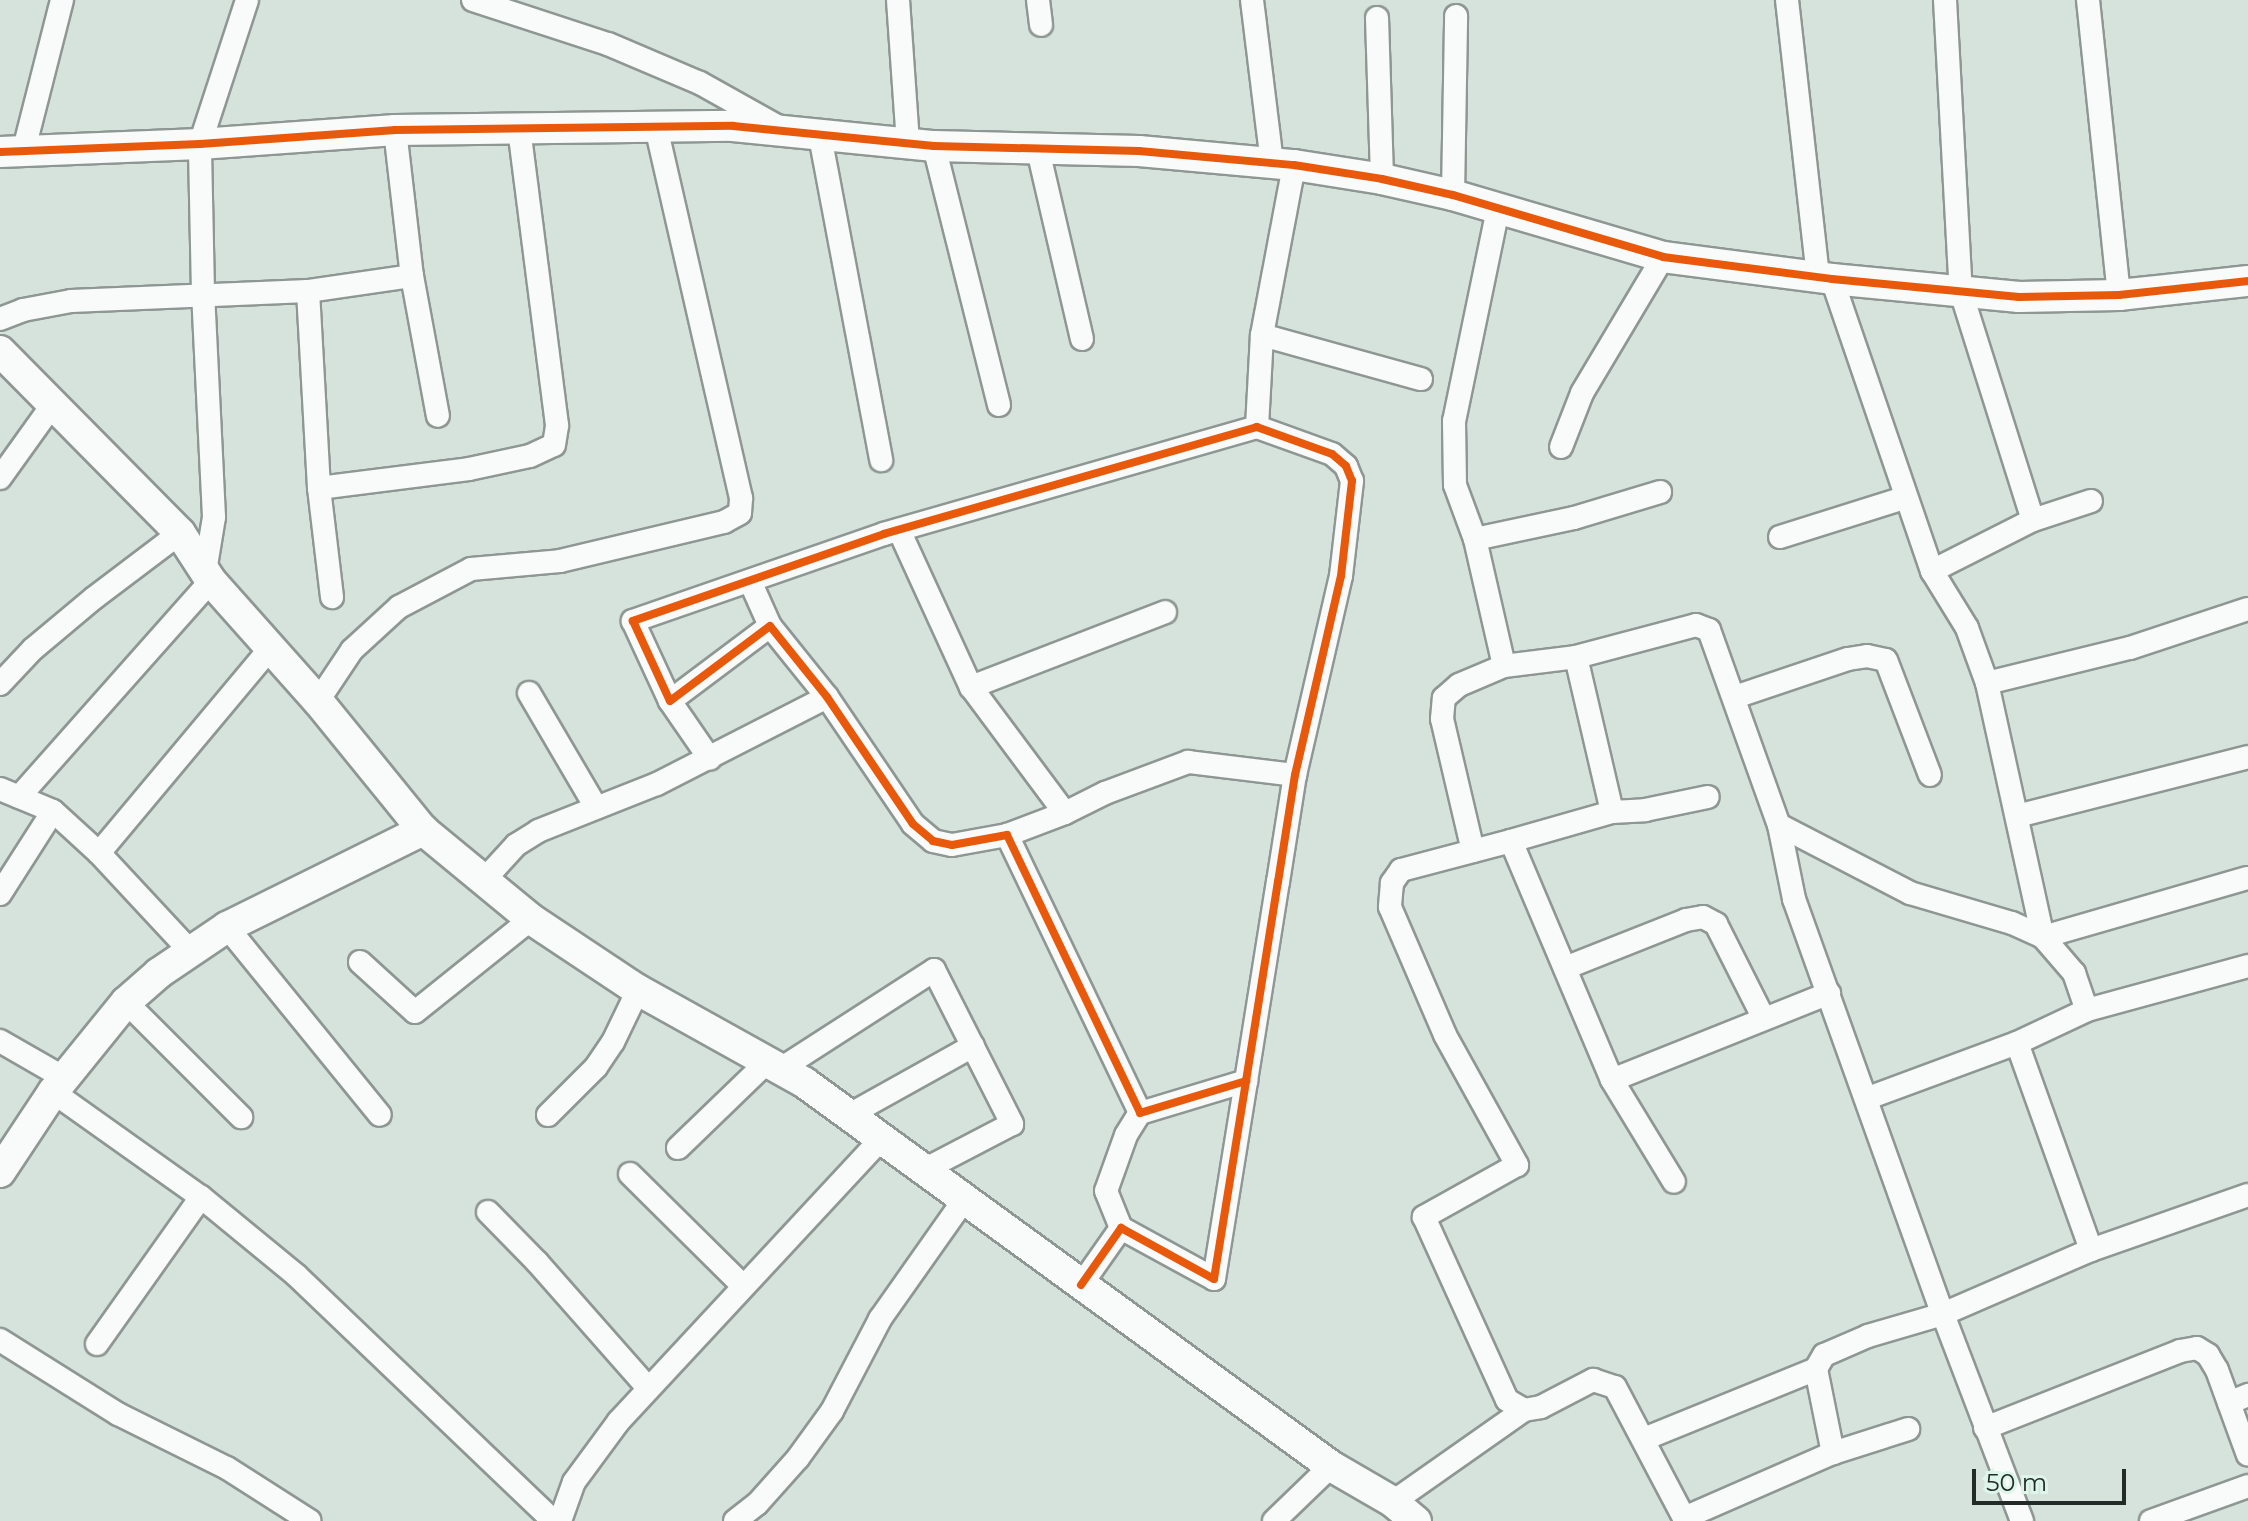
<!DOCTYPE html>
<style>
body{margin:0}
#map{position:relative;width:2248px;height:1521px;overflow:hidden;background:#d6e2dc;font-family:Montserrat,sans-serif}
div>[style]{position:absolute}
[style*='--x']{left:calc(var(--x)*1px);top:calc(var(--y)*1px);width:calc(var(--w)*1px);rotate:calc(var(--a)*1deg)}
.roads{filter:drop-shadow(2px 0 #8e9793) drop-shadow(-2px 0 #8e9793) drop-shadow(0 2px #8e9793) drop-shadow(0 -2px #8e9793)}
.street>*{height:22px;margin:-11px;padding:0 11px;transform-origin:11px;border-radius:11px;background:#f9fbfa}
.secondary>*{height:30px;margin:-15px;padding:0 15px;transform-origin:15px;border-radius:15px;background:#f9fbfa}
.cycleway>*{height:8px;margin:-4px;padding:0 4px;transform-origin:4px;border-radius:4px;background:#e8590c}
span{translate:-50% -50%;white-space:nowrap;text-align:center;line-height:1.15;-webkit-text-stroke:6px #ddf5ea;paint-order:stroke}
.scale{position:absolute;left:1972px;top:1469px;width:154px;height:36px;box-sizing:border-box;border:4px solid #222b27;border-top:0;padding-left:10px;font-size:24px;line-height:28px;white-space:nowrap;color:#222b27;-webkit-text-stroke:6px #ddf5ea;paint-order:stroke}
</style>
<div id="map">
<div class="roads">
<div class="street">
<i style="--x:473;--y:0;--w:142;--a:18.1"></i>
<i style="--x:608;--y:44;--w:100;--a:23"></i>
<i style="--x:700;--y:83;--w:88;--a:29.2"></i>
<i style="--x:898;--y:0;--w:143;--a:86"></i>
<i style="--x:1038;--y:0;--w:25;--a:83"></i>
<i style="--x:1252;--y:0;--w:164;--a:83"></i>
<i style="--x:1787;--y:0;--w:278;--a:83.6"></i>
<i style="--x:1945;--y:0;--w:292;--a:86.9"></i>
<i style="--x:1961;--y:292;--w:239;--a:72.5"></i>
<i style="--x:2033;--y:520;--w:61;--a:-18.1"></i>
<i style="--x:2088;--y:0;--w:297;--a:84"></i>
<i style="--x:1377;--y:18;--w:161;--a:88.2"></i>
<i style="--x:395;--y:130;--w:147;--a:83.4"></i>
<i style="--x:412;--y:276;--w:142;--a:79.5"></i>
<i style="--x:820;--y:136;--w:330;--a:79.3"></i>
<i style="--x:934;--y:146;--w:267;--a:75.9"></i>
<i style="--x:24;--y:149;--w:154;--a:-75.7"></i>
<i style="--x:1038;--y:150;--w:194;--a:76.9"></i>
<i style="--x:1453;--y:195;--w:179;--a:-89"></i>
<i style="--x:1498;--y:209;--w:217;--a:101.7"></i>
<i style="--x:1454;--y:421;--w:64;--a:89.1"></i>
<i style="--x:1455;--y:485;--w:58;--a:69.7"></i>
<i style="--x:1475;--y:539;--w:130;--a:77.1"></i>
<i style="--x:1504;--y:666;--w:73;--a:-7.1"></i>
<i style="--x:1576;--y:657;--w:124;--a:-14.9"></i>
<i style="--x:1696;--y:625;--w:14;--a:21"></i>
<i style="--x:1709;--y:630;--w:207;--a:70.3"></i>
<i style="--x:1779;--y:825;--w:76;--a:78.5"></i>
<i style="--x:1794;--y:899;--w:441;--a:70.3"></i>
<i style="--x:1943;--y:1314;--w:78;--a:163.7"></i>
<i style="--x:1868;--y:1336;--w:48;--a:156.6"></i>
<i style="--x:1824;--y:1355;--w:16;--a:120"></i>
<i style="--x:1816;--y:1369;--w:86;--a:78.6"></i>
<i style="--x:1832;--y:279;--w:309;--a:71.1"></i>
<i style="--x:1932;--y:571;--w:67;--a:58.4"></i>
<i style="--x:1967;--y:628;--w:59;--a:70"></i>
<i style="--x:1987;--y:683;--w:260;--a:77.6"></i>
<i style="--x:2043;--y:937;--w:213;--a:-16.1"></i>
<i style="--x:308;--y:291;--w:105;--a:-8.2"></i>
<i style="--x:0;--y:319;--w:25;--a:-21"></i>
<i style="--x:23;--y:310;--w:49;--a:-10.6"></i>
<i style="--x:71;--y:301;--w:237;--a:-2.4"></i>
<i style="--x:308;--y:291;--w:197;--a:86.8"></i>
<i style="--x:319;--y:488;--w:110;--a:83.2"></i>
<i style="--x:1262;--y:335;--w:165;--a:15.5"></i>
<i style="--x:1257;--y:427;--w:92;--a:-86.9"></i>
<i style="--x:1262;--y:335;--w:173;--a:-79.3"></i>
<i style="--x:1561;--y:447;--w:58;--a:-68.7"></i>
<i style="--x:1582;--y:393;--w:158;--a:-59.2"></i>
<i style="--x:0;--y:478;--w:91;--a:-54.4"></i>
<i style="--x:319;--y:488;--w:151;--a:-7.2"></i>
<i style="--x:469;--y:469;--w:62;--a:-12"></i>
<i style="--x:530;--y:456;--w:26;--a:-25"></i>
<i style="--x:554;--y:445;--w:20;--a:-81"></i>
<i style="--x:557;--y:425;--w:300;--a:-97.3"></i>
<i style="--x:899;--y:530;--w:173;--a:65.4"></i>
<i style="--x:971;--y:687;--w:157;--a:53.3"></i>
<i style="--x:1065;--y:813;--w:62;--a:159.2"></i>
<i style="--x:1780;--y:537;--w:130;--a:-17.5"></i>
<i style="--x:1475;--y:539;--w:101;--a:-12"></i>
<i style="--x:1574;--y:518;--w:90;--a:-16.8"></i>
<i style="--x:1932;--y:571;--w:113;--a:-26.8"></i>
<i style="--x:205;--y:572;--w:56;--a:-80.7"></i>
<i style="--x:214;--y:517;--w:224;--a:-92.8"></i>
<i style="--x:203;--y:293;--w:149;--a:-91.2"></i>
<i style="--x:200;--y:144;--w:151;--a:-71.9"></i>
<i style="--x:750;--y:581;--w:49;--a:66"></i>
<i style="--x:1576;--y:657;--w:159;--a:76.9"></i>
<i style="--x:1612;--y:812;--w:105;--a:164"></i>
<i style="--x:1511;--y:841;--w:259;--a:67.1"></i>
<i style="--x:1612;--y:1080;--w:119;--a:58.7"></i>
<i style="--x:1987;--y:683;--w:147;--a:-13.8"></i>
<i style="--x:2130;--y:648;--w:124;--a:-18.3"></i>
<i style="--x:0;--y:684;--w:48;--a:-46.7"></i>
<i style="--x:33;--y:649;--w:80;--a:-39.9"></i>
<i style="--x:94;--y:598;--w:108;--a:-37.1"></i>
<i style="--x:971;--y:687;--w:208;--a:-21.1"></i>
<i style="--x:529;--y:693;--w:132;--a:59.6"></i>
<i style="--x:1735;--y:697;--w:119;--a:-18.6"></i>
<i style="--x:1848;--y:659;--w:19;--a:-9"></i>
<i style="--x:1867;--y:656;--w:19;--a:12"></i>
<i style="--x:1886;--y:660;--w:123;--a:69.1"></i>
<i style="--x:318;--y:701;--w:61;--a:-56.3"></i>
<i style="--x:352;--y:650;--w:64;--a:-42.5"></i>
<i style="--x:399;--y:607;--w:81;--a:-27.8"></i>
<i style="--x:471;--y:569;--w:89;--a:-5.1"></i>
<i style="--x:560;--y:561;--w:169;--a:-13.4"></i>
<i style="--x:724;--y:522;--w:18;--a:-29"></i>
<i style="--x:740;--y:513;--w:15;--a:-86"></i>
<i style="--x:741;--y:498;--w:380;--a:-102.9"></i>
<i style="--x:670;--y:701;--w:70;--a:55.4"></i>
<i style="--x:0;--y:789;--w:57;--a:22.5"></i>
<i style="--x:53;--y:811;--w:62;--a:42.4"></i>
<i style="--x:99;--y:853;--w:137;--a:47.1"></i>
<i style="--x:19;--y:797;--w:289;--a:-48.4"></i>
<i style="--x:1612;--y:812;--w:33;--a:-3"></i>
<i style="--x:1645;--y:810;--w:64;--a:-11.7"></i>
<i style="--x:1065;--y:813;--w:45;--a:-26.6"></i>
<i style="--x:1105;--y:793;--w:89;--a:-20.5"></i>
<i style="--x:1188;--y:762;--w:108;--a:6.9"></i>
<i style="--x:2017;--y:816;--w:238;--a:-14.3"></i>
<i style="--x:1779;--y:825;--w:148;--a:27.4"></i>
<i style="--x:1910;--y:893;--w:106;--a:16.4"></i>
<i style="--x:2012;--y:923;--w:34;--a:24"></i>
<i style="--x:2043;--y:937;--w:48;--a:49.3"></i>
<i style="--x:2074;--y:973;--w:39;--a:71"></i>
<i style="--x:1511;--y:841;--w:114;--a:165.2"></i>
<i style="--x:1401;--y:870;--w:16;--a:125"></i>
<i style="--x:1392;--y:883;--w:24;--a:95"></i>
<i style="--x:1390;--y:907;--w:139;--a:66.7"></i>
<i style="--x:1445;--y:1035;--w:149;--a:61"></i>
<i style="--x:1517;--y:1165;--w:107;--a:150.8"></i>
<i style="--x:1424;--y:1217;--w:201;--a:65.6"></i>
<i style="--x:1507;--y:1400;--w:20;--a:30"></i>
<i style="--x:1524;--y:1410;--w:17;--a:-10"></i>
<i style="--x:1541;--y:1407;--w:59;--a:-27.4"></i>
<i style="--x:1593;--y:1380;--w:23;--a:18"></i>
<i style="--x:1615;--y:1387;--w:148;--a:62.2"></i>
<i style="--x:1684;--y:1518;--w:163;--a:-23.6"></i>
<i style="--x:1833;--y:1453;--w:79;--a:-17.7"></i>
<i style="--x:1473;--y:851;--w:136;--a:-103.2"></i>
<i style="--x:1442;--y:719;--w:21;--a:-85"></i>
<i style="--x:1444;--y:698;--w:20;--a:-41"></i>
<i style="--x:1459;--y:685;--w:49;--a:-22.9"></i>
<i style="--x:99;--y:853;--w:265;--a:-50.1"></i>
<i style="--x:484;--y:880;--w:47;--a:-47.6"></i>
<i style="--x:516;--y:845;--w:26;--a:-32"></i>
<i style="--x:538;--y:831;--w:128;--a:-21.6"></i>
<i style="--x:657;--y:784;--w:191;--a:-27.1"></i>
<i style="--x:0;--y:894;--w:98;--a:-57.4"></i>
<i style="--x:227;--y:927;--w:242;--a:50.9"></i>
<i style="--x:360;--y:962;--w:74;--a:42.3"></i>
<i style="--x:415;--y:1012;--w:149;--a:-38.7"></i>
<i style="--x:1565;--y:968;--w:130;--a:-21.6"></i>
<i style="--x:1686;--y:920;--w:17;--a:-10"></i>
<i style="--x:1703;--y:917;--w:15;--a:28"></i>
<i style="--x:1716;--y:924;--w:106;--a:63.2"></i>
<i style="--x:126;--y:1002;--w:163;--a:45"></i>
<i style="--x:0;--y:1041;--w:76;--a:29.9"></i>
<i style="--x:2017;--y:1043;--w:220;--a:70.3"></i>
<i style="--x:782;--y:1068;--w:181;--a:-32.8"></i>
<i style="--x:934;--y:970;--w:173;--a:63.1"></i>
<i style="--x:1012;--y:1124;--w:99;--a:152.4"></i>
<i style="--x:1612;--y:1080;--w:234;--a:-21.8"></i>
<i style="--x:53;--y:1092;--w:181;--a:35.4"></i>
<i style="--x:201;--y:1197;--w:123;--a:39.4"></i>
<i style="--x:296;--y:1275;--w:356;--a:43.7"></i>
<i style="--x:1868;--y:1098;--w:159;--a:-20.3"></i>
<i style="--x:2017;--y:1043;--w:77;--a:-25.2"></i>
<i style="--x:2087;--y:1010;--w:167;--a:-15.3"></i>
<i style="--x:548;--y:1115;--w:68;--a:-45"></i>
<i style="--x:596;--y:1067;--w:30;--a:-56"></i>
<i style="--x:613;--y:1042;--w:58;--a:-64.3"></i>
<i style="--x:849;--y:1115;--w:142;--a:-29.1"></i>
<i style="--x:678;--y:1148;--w:124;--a:-44"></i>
<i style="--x:630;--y:1174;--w:159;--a:44.7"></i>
<i style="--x:488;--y:1212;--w:70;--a:45.6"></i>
<i style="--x:537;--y:1262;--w:168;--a:48.6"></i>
<i style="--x:1121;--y:1228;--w:40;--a:-112"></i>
<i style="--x:1106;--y:1191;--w:59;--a:-70.3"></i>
<i style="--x:1126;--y:1135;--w:26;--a:-58"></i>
<i style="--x:1081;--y:1285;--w:70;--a:-54.9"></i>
<i style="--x:1121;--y:1228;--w:106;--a:28.7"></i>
<i style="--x:1214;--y:1279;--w:201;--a:-80.8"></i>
<i style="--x:1246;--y:1081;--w:202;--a:-80.9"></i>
<i style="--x:1278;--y:882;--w:108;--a:-81"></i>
<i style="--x:1295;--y:775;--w:204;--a:-77"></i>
<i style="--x:1341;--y:576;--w:96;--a:-83.4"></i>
<i style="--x:1352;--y:481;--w:16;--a:-112"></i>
<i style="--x:1346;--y:466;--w:18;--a:-139"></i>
<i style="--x:1332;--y:454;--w:80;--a:-160.2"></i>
<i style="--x:1257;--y:427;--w:388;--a:164"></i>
<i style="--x:884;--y:534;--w:266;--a:160.9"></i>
<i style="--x:633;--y:621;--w:88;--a:65.2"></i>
<i style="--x:670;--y:701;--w:125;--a:-36.9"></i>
<i style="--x:770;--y:626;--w:91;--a:51.2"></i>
<i style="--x:827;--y:697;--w:153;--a:55.9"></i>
<i style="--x:913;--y:824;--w:26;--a:40"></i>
<i style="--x:933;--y:841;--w:19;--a:12"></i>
<i style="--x:952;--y:845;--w:56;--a:-10.3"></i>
<i style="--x:1007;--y:835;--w:308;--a:64.4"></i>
<i style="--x:1140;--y:1113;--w:111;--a:-16.8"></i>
<i style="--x:0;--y:1340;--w:139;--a:32.1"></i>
<i style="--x:118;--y:1414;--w:122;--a:26.4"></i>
<i style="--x:227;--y:1468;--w:98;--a:32.6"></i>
<i style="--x:97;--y:1344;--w:180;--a:-54.7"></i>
<i style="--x:2229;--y:1403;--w:21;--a:-23"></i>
<i style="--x:1985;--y:1428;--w:210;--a:-21.5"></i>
<i style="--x:2180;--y:1351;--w:17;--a:-10"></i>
<i style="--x:2197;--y:1348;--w:13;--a:32"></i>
<i style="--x:2208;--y:1355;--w:17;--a:59"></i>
<i style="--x:2217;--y:1370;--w:90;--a:70"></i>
<i style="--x:1644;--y:1439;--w:186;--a:-22.1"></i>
<i style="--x:1393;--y:1502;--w:160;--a:-35.1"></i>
<i style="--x:560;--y:1521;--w:41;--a:-70.3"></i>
<i style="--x:574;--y:1482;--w:76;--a:-53.6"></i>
<i style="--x:619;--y:1421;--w:385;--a:-47.1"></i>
<i style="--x:735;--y:1521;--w:28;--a:-38"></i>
<i style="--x:757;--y:1504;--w:62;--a:-48.3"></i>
<i style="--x:798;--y:1458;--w:58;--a:-54.1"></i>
<i style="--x:832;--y:1411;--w:104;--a:-62.4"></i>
<i style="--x:880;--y:1319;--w:146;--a:-54.8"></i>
<i style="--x:1274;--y:1521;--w:79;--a:-44"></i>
<i style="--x:2022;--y:1521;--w:222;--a:-110.9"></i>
<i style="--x:1943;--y:1314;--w:161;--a:-23.4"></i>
<i style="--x:2091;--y:1250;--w:166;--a:-19.3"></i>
<i style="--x:2151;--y:1521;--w:103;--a:-19.8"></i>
</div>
<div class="secondary">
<i style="--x:0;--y:152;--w:200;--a:-2.3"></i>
<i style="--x:200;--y:144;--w:196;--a:-4.1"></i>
<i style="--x:395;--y:130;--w:338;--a:-0.7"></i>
<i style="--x:733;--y:126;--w:202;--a:5.7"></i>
<i style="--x:934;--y:146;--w:205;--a:1.4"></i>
<i style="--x:1139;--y:151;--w:156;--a:5.2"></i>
<i style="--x:1294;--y:165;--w:89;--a:9"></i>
<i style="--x:1382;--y:179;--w:73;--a:12.7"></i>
<i style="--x:1453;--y:195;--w:219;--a:16.4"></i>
<i style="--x:1663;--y:257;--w:170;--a:7.4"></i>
<i style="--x:1832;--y:279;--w:188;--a:5.5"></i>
<i style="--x:2019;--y:297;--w:100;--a:-1.1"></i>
<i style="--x:2119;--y:295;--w:130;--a:-6.2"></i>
<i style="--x:0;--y:351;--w:256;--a:45.3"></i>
<i style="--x:180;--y:533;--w:57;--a:57.1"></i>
<i style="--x:211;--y:581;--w:161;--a:48.3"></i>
<i style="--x:318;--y:701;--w:166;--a:50.9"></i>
<i style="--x:423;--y:830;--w:140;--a:39.5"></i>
<i style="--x:531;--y:919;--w:128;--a:33.6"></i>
<i style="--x:638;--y:990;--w:191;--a:29.1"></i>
<i style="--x:805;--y:1083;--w:651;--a:36.06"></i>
<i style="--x:1331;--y:1466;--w:72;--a:30.1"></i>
<i style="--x:1393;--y:1502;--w:30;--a:40"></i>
<i style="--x:0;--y:1172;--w:96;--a:-56.5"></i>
<i style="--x:53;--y:1092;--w:116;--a:-51"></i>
<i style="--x:126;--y:1002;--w:44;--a:-41.3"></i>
<i style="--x:159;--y:973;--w:82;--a:-34.1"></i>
<i style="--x:227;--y:927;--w:219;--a:-26.3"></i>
</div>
</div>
<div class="cycleway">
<i style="--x:0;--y:152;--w:200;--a:-2.3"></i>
<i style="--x:200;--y:144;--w:196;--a:-4.1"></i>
<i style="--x:395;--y:130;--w:338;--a:-0.7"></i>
<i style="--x:733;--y:126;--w:202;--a:5.7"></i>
<i style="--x:934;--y:146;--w:205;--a:1.4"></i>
<i style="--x:1139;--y:151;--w:156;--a:5.2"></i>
<i style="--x:1294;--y:165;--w:89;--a:9"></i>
<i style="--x:1382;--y:179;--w:73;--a:12.7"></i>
<i style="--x:1453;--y:195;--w:219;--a:16.4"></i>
<i style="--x:1663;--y:257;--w:170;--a:7.4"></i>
<i style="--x:1832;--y:279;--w:188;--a:5.5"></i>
<i style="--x:2019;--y:297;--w:100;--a:-1.1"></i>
<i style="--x:2119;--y:295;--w:130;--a:-6.2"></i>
<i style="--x:1081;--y:1285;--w:70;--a:-54.9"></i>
<i style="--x:1121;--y:1228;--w:106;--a:28.7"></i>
<i style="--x:1214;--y:1279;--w:201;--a:-80.8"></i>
<i style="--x:1246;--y:1081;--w:202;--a:-80.9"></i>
<i style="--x:1278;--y:882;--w:108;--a:-81"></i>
<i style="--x:1295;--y:775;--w:204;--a:-77"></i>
<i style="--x:1341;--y:576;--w:96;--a:-83.4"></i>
<i style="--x:1352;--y:481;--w:16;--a:-112"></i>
<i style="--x:1346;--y:466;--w:18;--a:-139"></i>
<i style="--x:1332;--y:454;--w:80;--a:-160.2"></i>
<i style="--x:1257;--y:427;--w:388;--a:164"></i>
<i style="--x:884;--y:534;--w:266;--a:160.9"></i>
<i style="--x:633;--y:621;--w:88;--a:65.2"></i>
<i style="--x:670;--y:701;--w:125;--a:-36.9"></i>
<i style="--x:770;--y:626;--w:91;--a:51.2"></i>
<i style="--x:827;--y:697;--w:153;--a:55.9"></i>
<i style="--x:913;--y:824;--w:26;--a:40"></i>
<i style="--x:933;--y:841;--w:19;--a:12"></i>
<i style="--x:952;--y:845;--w:56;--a:-10.3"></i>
<i style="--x:1007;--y:835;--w:308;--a:64.4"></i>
<i style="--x:1140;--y:1113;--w:111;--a:-16.8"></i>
</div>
<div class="scale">50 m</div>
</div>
